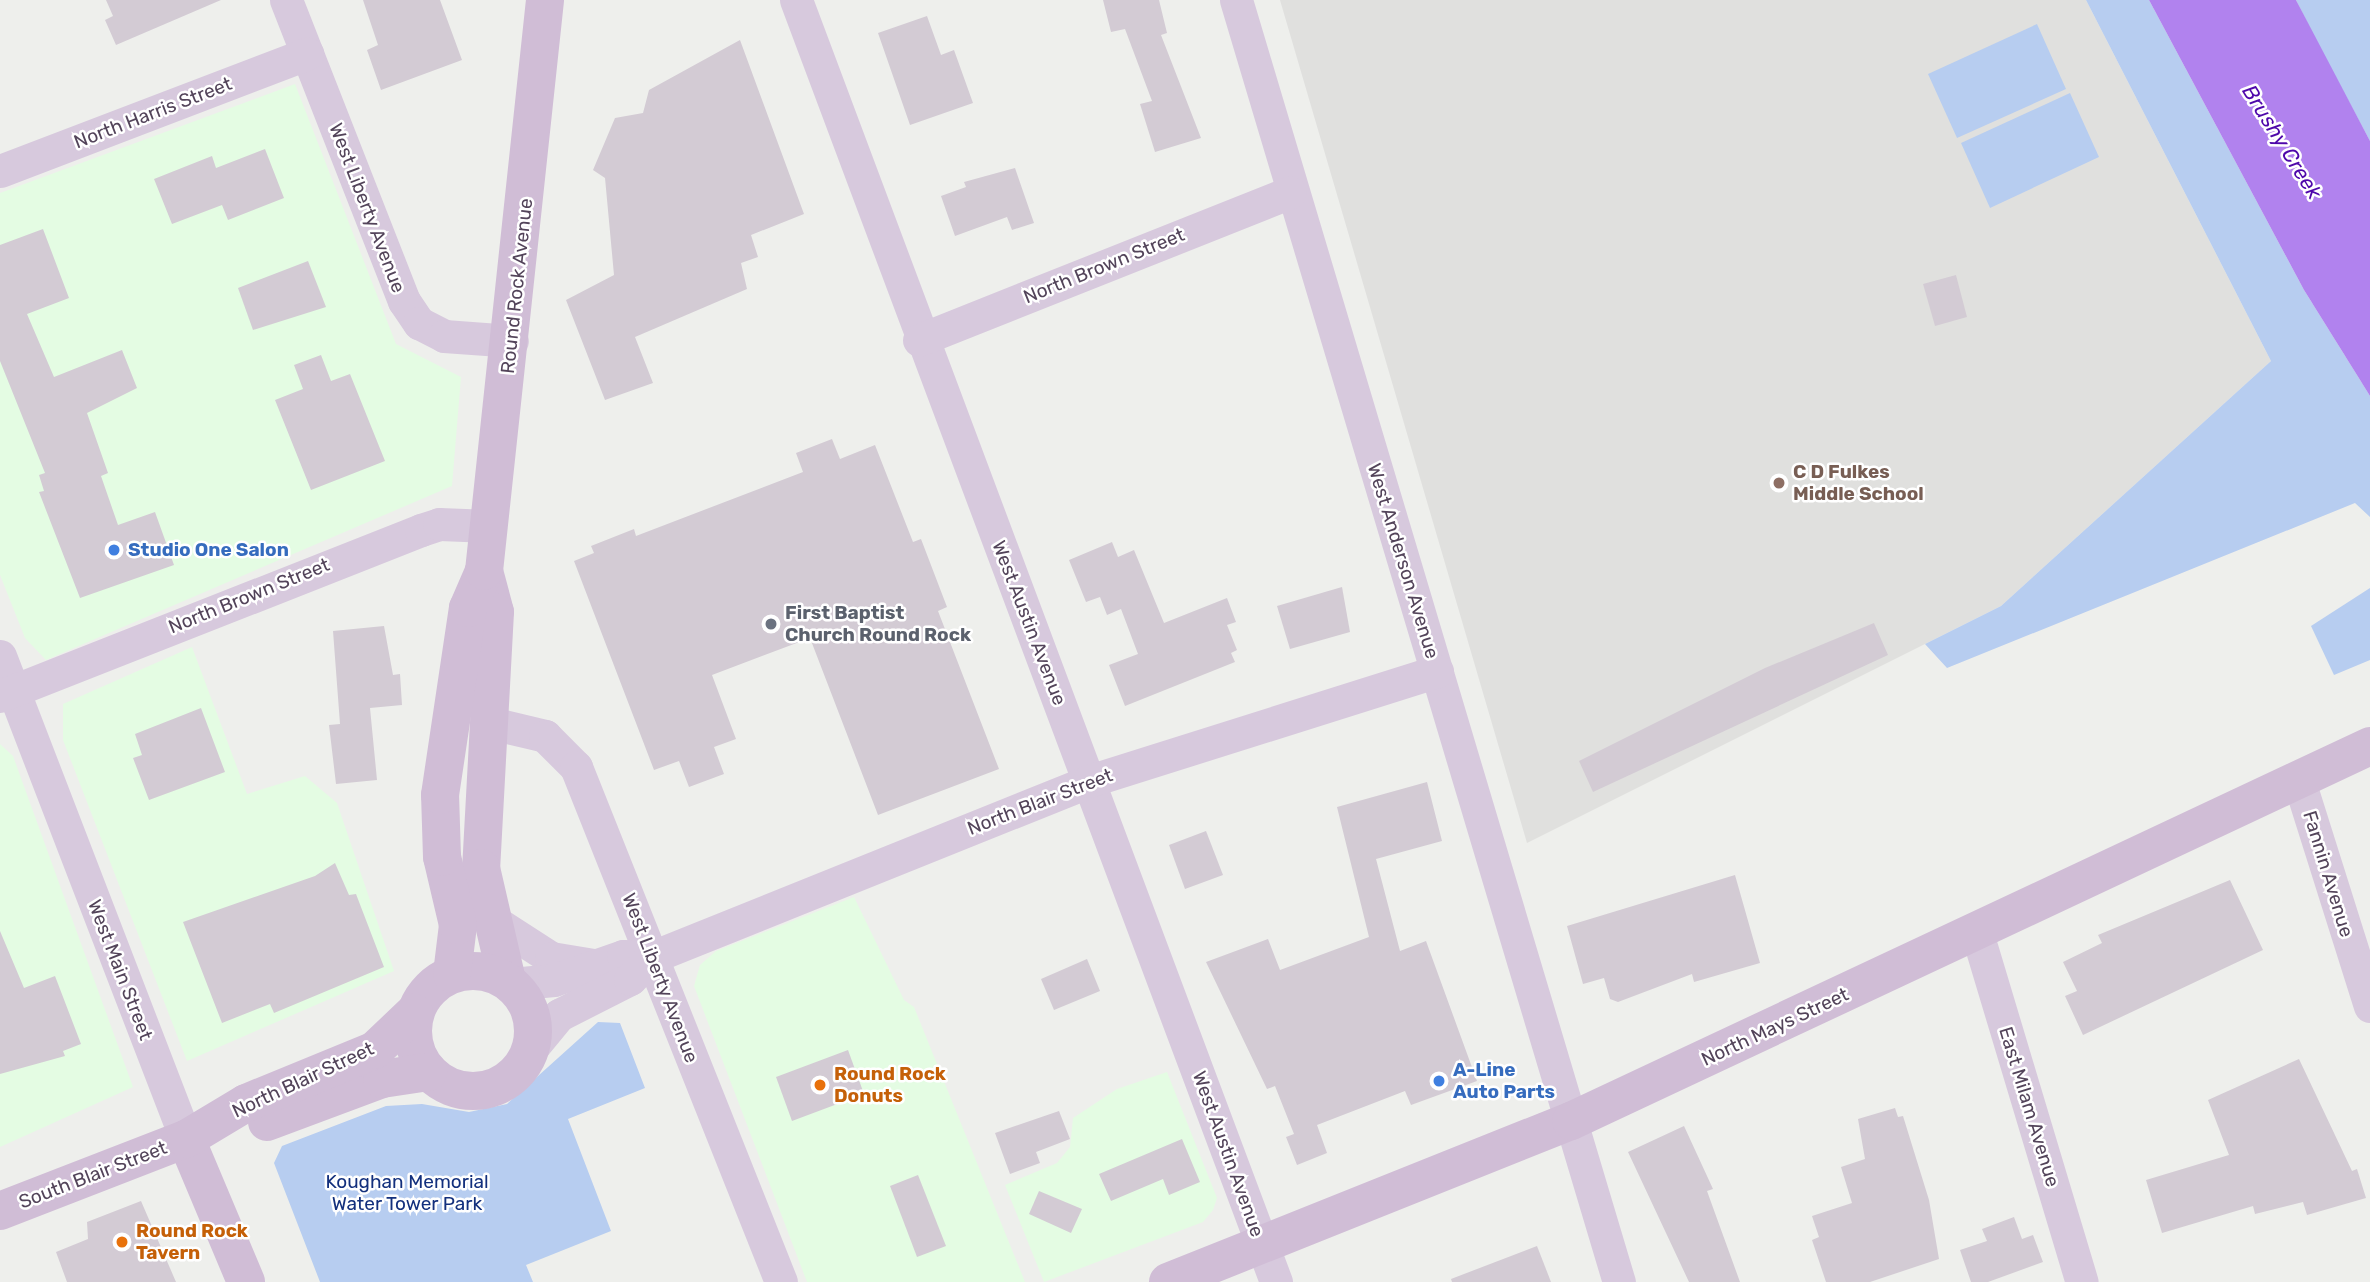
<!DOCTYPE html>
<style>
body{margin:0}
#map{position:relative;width:2370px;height:1282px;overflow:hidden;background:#eeefec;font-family:Rubik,sans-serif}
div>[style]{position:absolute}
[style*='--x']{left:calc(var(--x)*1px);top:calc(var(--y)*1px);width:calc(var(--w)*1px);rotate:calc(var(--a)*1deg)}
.commercial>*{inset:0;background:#e4fce3}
.education>*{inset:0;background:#e0e0de}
.green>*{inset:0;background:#b7cdf0}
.water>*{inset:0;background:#b182ee}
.building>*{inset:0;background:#d3cbd4}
.street>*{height:33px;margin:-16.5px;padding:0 16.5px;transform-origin:16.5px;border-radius:16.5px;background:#d7c9dd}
.secondary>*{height:38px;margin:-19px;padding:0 19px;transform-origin:19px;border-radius:19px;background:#d0bdd6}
.secondary>.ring{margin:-19px;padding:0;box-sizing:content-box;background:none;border:38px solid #d0bdd6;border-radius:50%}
.dots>*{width:19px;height:19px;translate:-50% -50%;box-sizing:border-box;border:4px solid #fff;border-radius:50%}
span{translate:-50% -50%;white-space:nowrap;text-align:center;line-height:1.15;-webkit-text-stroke:5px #fff;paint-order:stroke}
.street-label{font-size:19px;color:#53445a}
.education-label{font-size:19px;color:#785e54;font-weight:700}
.left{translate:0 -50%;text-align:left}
.shop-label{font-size:19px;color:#366cbe;font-weight:700}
.worship-label{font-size:19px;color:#5b616d;font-weight:700}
.food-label{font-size:19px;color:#c56008;font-weight:700}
.park-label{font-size:19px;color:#13307d}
.water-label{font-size:21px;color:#4e07aa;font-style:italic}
</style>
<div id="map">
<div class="commercial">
<i style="clip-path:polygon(295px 84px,396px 344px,461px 377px,452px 486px,46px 660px,25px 638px,0 575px,0 193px)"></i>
<i style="clip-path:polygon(192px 647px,247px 794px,305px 776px,337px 803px,394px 971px,187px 1061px,63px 740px,63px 704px)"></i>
<i style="clip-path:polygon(0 744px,13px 756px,133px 1087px,0 1147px)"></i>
<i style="clip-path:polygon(854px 897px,904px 1000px,914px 1007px,1025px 1282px,807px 1282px,694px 986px,700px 965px,716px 951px)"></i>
<i style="clip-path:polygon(1167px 1072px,1217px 1198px,1213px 1210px,1203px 1222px,1044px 1282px,1005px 1185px,1057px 1163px,1070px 1147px,1073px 1118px,1117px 1089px)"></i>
</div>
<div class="education">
<i style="clip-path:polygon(1280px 0,2086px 0,2271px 361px,2001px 606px,1527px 843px)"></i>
</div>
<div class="green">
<i style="clip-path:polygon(2086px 0,2149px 0,2304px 290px,2370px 396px,2370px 517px,2355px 503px,1947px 668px,1925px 644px,2001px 606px,2271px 361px)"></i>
<i style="clip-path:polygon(2296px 0,2370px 0,2370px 141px,2318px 44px)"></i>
<i style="clip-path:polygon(2037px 24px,2066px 89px,1957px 138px,1928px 74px)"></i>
<i style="clip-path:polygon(2070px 93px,2099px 157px,1990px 208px,1961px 143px)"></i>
<i style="clip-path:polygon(2370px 588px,2370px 660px,2334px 675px,2311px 626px)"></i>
<i style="clip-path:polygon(598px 1022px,620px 1023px,645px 1088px,568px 1119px,611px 1231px,526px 1265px,533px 1282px,320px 1282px,274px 1163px,282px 1146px,386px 1106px,422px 1104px,469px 1112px,507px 1104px)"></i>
</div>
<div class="water">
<i style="clip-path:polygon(2149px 0,2296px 0,2370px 141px,2370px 396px,2304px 290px)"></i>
</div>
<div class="building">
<i style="clip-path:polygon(106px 0,221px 0,116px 45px,105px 20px,113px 16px)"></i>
<i style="clip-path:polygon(363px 0,440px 0,462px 60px,381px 90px,367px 50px,378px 45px)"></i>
<i style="clip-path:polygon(1103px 0,1159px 0,1167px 33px,1161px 35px,1201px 138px,1155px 152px,1140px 104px,1152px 101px,1125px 29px,1111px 32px)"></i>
<i style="clip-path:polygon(927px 16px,941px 55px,954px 50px,973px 103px,910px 125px,878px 33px)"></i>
<i style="clip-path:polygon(740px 40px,804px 214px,751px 235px,758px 257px,741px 263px,747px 289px,635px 337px,653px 383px,605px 400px,566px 300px,614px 275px,605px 178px,593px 170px,615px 118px,643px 113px,649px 90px)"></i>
<i style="clip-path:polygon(265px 149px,284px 198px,228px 220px,222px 205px,172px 224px,154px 179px,212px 156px,216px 168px)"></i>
<i style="clip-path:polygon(1015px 168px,1034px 223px,1012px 230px,1007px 217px,955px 236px,941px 196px,966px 187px,964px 182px)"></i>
<i style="clip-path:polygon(43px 229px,69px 298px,27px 314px,54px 377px,122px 350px,137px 388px,87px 413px,108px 473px,101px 476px,118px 525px,155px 512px,174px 565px,80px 598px,39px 492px,44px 491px,39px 475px,45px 473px,0 361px,0 245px)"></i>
<i style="clip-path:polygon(308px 261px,326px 307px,253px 330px,238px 288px)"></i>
<i style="clip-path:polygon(1956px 275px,1967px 317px,1935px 326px,1923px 284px)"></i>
<i style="clip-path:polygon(321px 355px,331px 381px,350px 374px,385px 461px,311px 490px,275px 400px,303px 389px,294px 365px)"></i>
<i style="clip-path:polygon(832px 439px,840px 459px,875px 445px,913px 542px,921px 539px,947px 607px,938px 611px,999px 769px,878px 815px,810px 638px,712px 675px,736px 739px,714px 747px,724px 774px,689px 787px,679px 761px,654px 770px,574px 561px,594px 553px,591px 546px,634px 529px,636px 536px,803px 472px,796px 453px)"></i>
<i style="clip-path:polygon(1112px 542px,1118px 557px,1134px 550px,1164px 623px,1227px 598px,1236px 622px,1227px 625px,1237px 650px,1231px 653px,1235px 662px,1125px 706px,1109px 665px,1138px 654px,1121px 609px,1107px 615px,1100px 597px,1086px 602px,1069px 560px)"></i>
<i style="clip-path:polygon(1342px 587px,1350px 632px,1290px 649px,1277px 606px)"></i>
<i style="clip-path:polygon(1874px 623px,1888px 655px,1593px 792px,1579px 761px,1765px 668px)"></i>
<i style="clip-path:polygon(384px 626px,393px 675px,400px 674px,402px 705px,370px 708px,377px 780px,336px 784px,329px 725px,340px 724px,333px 631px)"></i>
<i style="clip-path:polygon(201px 708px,225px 772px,149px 800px,133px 758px,142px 755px,135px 734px)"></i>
<i style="clip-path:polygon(1427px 782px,1442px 841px,1376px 859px,1400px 951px,1426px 941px,1477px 1081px,1411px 1105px,1405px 1091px,1317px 1125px,1327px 1153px,1297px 1165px,1286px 1137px,1294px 1134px,1275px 1086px,1267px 1089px,1206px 962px,1268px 939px,1280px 970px,1369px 937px,1337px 807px)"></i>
<i style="clip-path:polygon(1206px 831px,1223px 875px,1185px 889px,1169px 845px)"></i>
<i style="clip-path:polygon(335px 863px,349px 895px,356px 894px,384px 967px,274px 1013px,270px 1004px,222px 1023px,183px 922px,315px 876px)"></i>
<i style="clip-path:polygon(1735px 875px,1760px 963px,1694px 982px,1692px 974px,1618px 1002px,1610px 999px,1604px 978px,1583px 984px,1567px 926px)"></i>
<i style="clip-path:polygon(2230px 880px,2263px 950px,2083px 1035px,2065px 996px,2077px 991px,2063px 962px,2102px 943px,2098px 935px)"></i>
<i style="clip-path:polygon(0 931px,24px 988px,55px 976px,81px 1044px,63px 1051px,65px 1056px,0 1074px)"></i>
<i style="clip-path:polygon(1087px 959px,1100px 991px,1054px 1010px,1041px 979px)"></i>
<i style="clip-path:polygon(848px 1050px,864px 1094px,792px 1121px,776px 1077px)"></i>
<i style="clip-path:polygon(2299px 1059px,2352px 1171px,2357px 1169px,2366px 1198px,2307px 1215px,2303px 1202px,2255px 1214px,2253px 1206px,2162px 1233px,2146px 1180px,2229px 1155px,2208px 1100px)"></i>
<i style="clip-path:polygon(1895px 1108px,1898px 1117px,1903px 1116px,1929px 1200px,1939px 1259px,1870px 1282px,1826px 1282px,1812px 1240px,1819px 1237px,1812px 1216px,1852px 1203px,1841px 1167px,1865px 1159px,1858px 1119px)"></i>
<i style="clip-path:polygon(1059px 1111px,1070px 1139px,1036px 1152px,1040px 1163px,1010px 1174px,995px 1133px)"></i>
<i style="clip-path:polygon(1684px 1126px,1713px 1189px,1707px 1191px,1740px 1282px,1689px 1282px,1628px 1152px)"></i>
<i style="clip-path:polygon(1182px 1139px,1200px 1182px,1169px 1195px,1163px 1179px,1111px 1201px,1099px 1174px)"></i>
<i style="clip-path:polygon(918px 1175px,946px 1246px,917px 1257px,890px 1186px)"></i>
<i style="clip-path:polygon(1039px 1191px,1082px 1209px,1071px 1233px,1029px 1214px)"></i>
<i style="clip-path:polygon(141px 1201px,176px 1282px,67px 1282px,56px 1252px,88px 1239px,87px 1222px)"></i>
<i style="clip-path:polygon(2014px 1217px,2022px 1239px,2033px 1235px,2043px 1262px,1988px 1282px,1971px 1282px,1960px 1250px,1987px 1241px,1982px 1229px)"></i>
<i style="clip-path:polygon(1537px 1246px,1551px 1282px,1452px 1282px,1451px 1279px)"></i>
</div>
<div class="street">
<i style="--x:286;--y:0;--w:323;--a:68.6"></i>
<i style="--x:404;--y:301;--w:27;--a:56"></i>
<i style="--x:419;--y:323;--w:28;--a:27"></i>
<i style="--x:444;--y:336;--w:68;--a:4.2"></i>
<i style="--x:796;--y:0;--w:1369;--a:69.47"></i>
<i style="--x:1236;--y:0;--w:1338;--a:73.37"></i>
<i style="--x:0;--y:171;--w:329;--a:-20.9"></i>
<i style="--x:919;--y:340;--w:399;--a:-21.7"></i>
<i style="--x:0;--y:656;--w:518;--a:68.94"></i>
<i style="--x:0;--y:696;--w:453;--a:-21.5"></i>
<i style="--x:421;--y:530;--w:19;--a:-18"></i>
<i style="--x:439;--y:524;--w:51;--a:2.2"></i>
<i style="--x:491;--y:723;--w:56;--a:13.5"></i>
<i style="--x:545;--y:736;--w:44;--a:45"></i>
<i style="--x:576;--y:767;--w:554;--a:68.29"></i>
<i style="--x:2299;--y:781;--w:236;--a:72.5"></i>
<i style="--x:492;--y:920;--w:70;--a:32.8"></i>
<i style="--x:551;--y:958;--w:43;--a:9.5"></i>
<i style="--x:1977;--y:933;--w:364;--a:73.3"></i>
<i style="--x:511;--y:984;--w:43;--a:-5.3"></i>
<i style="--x:554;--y:980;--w:73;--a:-19.2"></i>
<i style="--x:623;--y:956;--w:29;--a:2"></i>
<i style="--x:652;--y:957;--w:471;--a:-21.9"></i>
<i style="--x:1089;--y:781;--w:365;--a:-17.5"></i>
<i style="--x:531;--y:1049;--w:44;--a:-50.5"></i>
<i style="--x:559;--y:1015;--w:80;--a:-26.9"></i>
<i style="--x:630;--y:979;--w:31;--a:-45"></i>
</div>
<div class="secondary">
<i style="--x:484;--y:571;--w:42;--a:75"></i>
<i style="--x:495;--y:612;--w:256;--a:93.1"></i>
<i style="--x:481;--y:868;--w:116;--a:77"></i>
<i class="ring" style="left:413px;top:971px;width:82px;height:82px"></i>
<i style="--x:452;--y:974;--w:49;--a:-83"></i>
<i style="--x:458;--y:925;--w:70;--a:-103.2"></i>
<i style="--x:442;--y:857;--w:62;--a:-91.8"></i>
<i style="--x:440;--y:795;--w:189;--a:-81.5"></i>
<i style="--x:468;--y:608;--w:40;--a:-66.6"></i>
<i style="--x:484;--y:571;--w:574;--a:-83.9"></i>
<i style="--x:267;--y:1122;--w:123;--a:-20.5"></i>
<i style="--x:382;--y:1079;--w:47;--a:-8.7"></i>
<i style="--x:186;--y:1139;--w:155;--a:67.2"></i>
<i style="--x:0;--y:1211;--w:199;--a:-21.2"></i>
<i style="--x:186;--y:1139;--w:70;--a:-31"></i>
<i style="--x:246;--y:1103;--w:139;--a:-22.3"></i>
<i style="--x:375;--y:1050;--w:54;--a:-43.5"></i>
<i style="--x:1168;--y:1282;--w:434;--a:-21.8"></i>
<i style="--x:1571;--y:1121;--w:883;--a:-25.14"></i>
</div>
<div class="dots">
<i style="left:1779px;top:483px;background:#8d6e63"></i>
<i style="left:114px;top:550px;background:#3f7fe0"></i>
<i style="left:771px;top:624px;background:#6b7280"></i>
<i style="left:1439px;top:1081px;background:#3f7fe0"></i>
<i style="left:820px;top:1085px;background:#e8710a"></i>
<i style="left:122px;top:1242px;background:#e8710a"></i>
</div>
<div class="street-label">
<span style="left:153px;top:113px;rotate:-21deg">North Harris Street</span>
<span style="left:367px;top:208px;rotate:69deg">West Liberty Avenue</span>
<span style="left:1104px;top:266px;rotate:-22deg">North Brown Street</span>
<span style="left:517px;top:286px;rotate:-84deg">Round Rock Avenue</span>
<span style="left:1403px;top:561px;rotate:73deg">West Anderson Avenue</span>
<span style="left:249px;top:596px;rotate:-22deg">North Brown Street</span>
<span style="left:1029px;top:623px;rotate:69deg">West Austin Avenue</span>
<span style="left:1040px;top:802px;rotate:-21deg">North Blair Street</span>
<span style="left:2328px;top:874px;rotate:73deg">Fannin Avenue</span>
<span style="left:120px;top:970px;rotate:69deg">West Main Street</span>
<span style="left:660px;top:978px;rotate:69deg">West Liberty Avenue</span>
<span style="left:1775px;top:1027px;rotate:-25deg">North Mays Street</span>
<span style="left:303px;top:1080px;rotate:-25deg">North Blair Street</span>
<span style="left:2029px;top:1107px;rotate:73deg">East Milam Avenue</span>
<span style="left:1228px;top:1154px;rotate:70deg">West Austin Avenue</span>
<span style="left:93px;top:1175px;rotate:-21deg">South Blair Street</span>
</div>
<div class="education-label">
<span class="left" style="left:1793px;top:483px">C D Fulkes<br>Middle School</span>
</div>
<div class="shop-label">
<span class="left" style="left:128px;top:550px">Studio One Salon</span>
<span class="left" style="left:1453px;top:1081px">A-Line<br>Auto Parts</span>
</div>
<div class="worship-label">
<span class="left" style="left:785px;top:624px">First Baptist<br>Church Round Rock</span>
</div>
<div class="food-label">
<span class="left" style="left:834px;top:1085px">Round Rock<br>Donuts</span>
<span class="left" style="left:136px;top:1242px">Round Rock<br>Tavern</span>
</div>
<div class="park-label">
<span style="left:407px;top:1193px">Koughan Memorial<br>Water Tower Park</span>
</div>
<div class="water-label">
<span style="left:2282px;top:142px;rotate:58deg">Brushy Creek</span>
</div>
</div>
